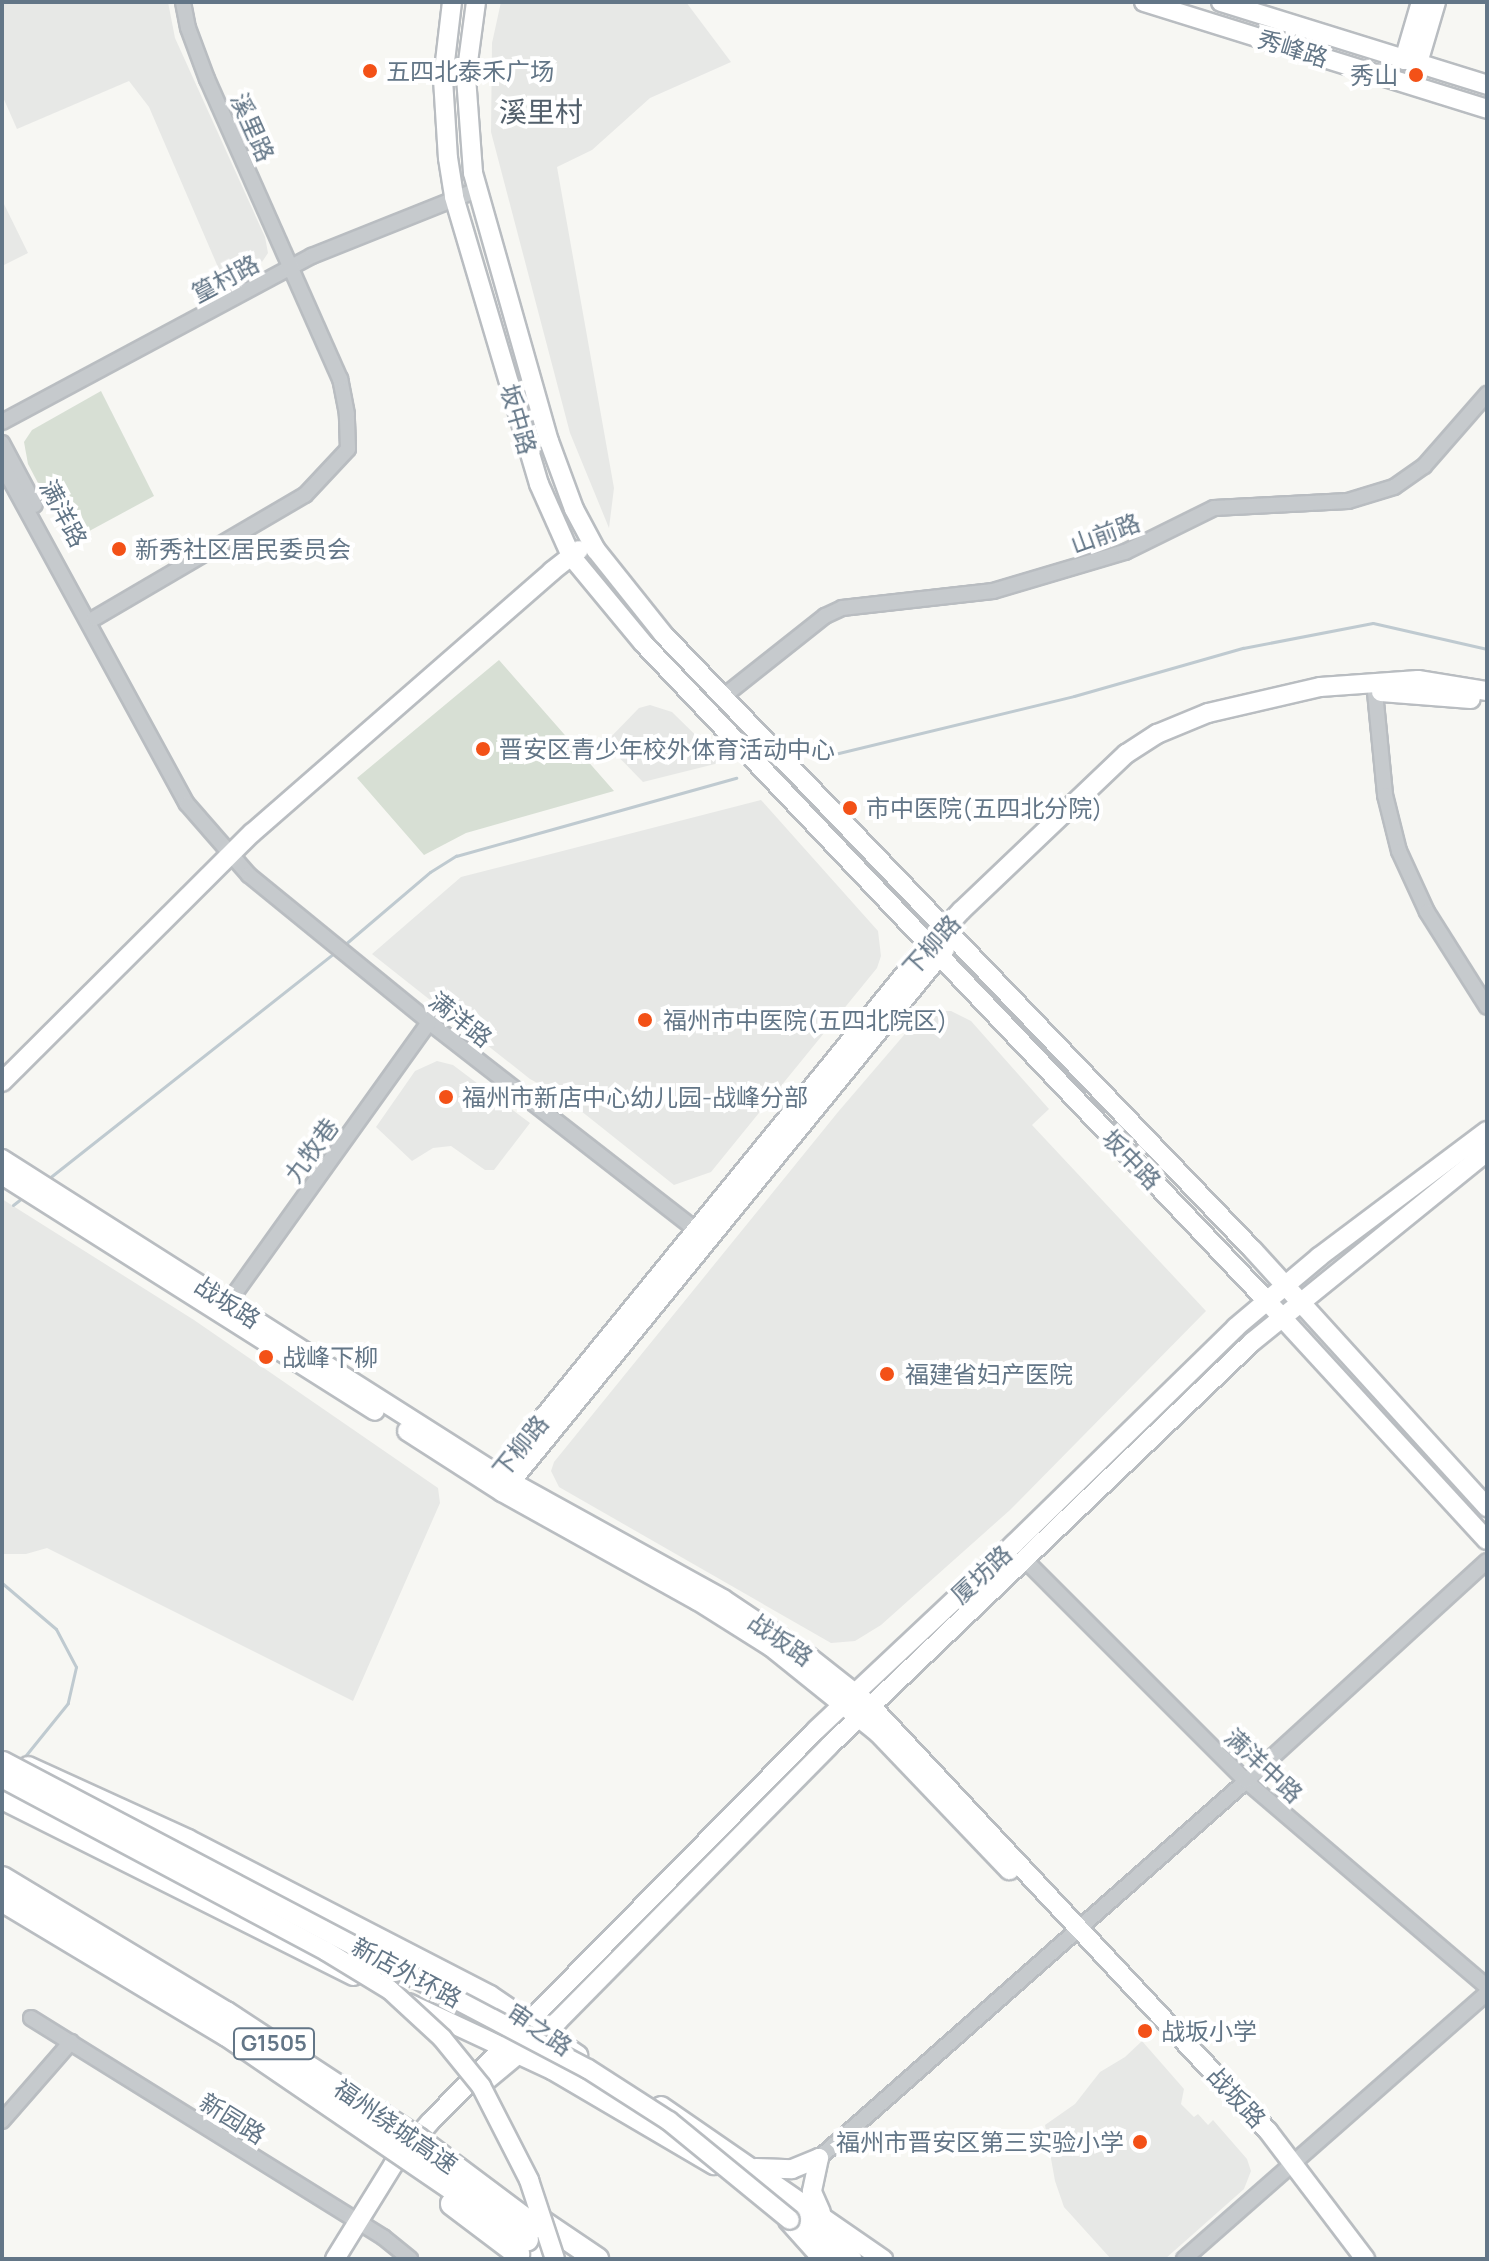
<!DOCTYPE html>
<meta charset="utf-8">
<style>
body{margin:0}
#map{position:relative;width:1489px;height:2261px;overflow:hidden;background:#f7f7f3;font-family:Manrope,"Noto Sans SC",sans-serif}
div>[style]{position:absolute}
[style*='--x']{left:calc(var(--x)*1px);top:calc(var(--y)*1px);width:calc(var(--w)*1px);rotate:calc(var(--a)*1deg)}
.built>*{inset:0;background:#e7e8e6}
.green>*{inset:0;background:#d7dfd4}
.stream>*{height:3px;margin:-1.5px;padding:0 1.5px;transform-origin:1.5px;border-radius:1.5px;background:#bfcad0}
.roads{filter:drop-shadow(2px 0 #b9bdc1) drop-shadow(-2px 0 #b9bdc1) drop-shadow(0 2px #b9bdc1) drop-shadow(0 -2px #b9bdc1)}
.minor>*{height:14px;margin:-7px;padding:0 7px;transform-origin:7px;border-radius:7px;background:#c6cacd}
.major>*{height:18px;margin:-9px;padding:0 9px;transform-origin:9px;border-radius:9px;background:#fff}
.highway>*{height:22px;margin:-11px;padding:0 11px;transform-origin:11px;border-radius:11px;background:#fff}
.bridges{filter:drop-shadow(2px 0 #b9bdc1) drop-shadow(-2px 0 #b9bdc1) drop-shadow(0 2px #b9bdc1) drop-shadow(0 -2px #b9bdc1)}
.major-bridge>*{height:18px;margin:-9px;padding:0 9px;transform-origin:9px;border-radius:9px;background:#fff}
.highway-bridge>*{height:22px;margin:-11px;padding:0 11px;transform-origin:11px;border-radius:11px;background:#fff}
.dots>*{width:22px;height:22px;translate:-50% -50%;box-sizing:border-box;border:4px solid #fff;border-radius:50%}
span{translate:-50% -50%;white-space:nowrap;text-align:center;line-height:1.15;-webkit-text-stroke:8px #fff;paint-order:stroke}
.shield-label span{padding:2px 6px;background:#fff;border:2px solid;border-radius:6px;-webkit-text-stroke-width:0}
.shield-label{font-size:22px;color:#637687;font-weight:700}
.street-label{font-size:24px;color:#637687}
.poi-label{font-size:24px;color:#637687}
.left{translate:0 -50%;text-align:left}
.right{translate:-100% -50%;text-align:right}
.quarter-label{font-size:28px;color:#525f6b}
.frame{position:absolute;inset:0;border:4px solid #637687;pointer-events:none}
</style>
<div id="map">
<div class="built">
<i style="clip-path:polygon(2px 2px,168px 2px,175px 38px,265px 237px,268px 253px,262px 262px,224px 281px,149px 107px,129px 81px,17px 129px,2px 95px)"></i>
<i style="clip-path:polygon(501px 2px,686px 2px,731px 62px,650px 98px,592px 150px,557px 167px,614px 488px,609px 528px,570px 433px,491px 132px,492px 43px)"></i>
<i style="clip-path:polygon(2px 200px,28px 253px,2px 266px)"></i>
<i style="clip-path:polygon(650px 705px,672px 712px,723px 762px,643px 782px,605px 743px,639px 708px)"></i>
<i style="clip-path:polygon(761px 800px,878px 931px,881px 956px,877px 968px,711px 1172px,674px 1185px,566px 1099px,530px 1079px,372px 954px,461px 877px)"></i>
<i style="clip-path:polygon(933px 1011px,951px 1011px,971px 1021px,1049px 1109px,1032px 1125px,1206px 1311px,1010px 1510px,881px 1625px,855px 1641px,831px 1643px,559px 1487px,551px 1471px,554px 1462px,838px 1112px,916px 1021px)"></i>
<i style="clip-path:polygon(437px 1061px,453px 1065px,530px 1123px,494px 1170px,485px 1170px,451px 1146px,433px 1148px,412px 1161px,376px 1127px,415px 1071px)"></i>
<i style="clip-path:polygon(2px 1199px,194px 1320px,438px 1488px,440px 1503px,353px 1701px,47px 1548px,26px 1554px,2px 1554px)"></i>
<i style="clip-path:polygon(1142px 2041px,1184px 2089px,1181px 2104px,1194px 2117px,1198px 2114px,1208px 2125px,1213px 2120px,1247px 2159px,1251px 2171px,1244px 2189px,1165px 2259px,1111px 2259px,1064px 2207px,1055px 2181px,1045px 2125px,1075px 2104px,1100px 2072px,1125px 2057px)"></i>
</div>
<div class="green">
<i style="clip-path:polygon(101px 391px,154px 496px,69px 542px,28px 464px,24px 442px,32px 430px)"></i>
<i style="clip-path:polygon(499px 660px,614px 791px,466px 833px,424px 855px,357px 778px)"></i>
</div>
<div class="stream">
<i style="--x:818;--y:758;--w:263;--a:-13.6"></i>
<i style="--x:1074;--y:696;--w:176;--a:-15.9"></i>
<i style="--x:1243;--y:648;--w:132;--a:-10.9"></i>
<i style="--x:1373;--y:623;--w:117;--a:12.8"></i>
<i style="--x:343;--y:946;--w:114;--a:-40.4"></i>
<i style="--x:430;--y:872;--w:31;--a:-32"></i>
<i style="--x:456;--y:856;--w:291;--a:-15.6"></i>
<i style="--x:48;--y:1179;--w:368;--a:-38.3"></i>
<i style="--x:13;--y:1205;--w:11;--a:-38"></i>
<i style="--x:2;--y:1583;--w:71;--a:40.4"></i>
<i style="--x:56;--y:1629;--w:43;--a:62.2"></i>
<i style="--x:76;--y:1667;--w:37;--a:103"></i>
<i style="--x:68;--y:1703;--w:73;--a:128.9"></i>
</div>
<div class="roads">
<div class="minor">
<i style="--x:2;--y:422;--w:352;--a:-28.2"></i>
<i style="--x:312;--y:256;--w:178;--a:-21.8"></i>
<i style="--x:2;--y:443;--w:70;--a:62"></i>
<i style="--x:2;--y:465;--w:386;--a:61.4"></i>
<i style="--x:187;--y:804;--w:94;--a:48.9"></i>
<i style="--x:249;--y:875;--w:232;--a:39.2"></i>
<i style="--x:429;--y:1022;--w:347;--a:37.9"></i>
<i style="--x:95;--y:618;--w:243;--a:-30.4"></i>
<i style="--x:305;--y:495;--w:63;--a:-46.9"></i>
<i style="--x:348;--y:449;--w:35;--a:-92"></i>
<i style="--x:347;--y:414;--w:36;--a:-101"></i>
<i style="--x:340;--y:379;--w:328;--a:-113.9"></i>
<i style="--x:207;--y:79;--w:54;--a:-110.4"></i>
<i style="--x:188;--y:28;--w:26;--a:-101"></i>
<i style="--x:1374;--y:682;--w:114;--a:84.4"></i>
<i style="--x:1385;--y:795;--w:58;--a:76"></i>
<i style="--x:1399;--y:851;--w:67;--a:65.3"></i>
<i style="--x:1427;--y:912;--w:112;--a:57.7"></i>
<i style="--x:724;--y:696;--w:129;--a:-38.4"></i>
<i style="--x:825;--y:616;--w:19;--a:-25"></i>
<i style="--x:842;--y:608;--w:152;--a:-6.4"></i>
<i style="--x:993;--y:591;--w:138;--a:-16.5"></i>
<i style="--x:1125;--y:552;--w:99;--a:-26.3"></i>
<i style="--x:1214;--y:508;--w:134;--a:-3"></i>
<i style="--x:1348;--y:501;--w:48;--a:-16.9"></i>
<i style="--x:1394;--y:487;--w:37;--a:-35"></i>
<i style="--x:1424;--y:466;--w:96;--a:-48.8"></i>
<i style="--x:228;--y:1303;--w:345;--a:-54.4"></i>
<i style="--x:1025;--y:1560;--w:313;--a:45"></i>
<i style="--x:1246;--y:1781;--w:317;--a:40.5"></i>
<i style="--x:31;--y:2018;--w:415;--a:31.9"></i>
<i style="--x:383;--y:2237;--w:35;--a:39"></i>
<i style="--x:2;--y:2121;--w:105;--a:-48.9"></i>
<i style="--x:819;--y:2158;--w:570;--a:-41.44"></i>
<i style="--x:1246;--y:1781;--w:326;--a:-42.4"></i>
<i style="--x:1184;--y:2259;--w:403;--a:-41.3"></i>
</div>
<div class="major">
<i style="--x:452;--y:2;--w:78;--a:96.7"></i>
<i style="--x:443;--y:79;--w:79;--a:86.4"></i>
<i style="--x:448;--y:158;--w:39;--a:81"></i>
<i style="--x:454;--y:197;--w:299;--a:73.5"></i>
<i style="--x:539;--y:484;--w:79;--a:66"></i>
<i style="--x:571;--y:556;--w:113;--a:50.4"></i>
<i style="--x:643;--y:643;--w:905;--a:46.52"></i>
<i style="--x:1266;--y:1300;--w:326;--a:47.4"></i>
<i style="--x:476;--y:2;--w:76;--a:97.6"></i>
<i style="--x:466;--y:77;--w:96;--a:85.8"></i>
<i style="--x:473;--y:173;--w:279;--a:74.2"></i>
<i style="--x:549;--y:441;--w:72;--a:69.8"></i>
<i style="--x:574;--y:509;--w:47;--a:61.8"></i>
<i style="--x:596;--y:550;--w:107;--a:51.4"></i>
<i style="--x:663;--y:634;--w:853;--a:46.24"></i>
<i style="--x:1253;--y:1250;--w:348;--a:47.7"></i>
<i style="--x:1144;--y:2;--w:359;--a:17.3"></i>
<i style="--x:1221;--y:2;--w:279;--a:17.3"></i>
<i style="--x:1404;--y:60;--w:60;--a:-73.7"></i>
<i style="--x:1418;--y:63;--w:64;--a:-73.6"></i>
<i style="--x:1381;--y:692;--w:90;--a:4.4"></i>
<i style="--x:2;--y:1082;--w:353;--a:-44.9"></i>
<i style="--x:252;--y:833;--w:398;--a:-41.1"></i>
<i style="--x:552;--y:571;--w:34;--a:-38"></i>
<i style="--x:2;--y:1159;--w:587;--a:32.47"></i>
<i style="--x:497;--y:1474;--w:258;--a:28.9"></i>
<i style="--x:723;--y:1599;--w:102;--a:33.8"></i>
<i style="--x:808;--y:1656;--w:79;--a:38.3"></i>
<i style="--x:870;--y:1705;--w:583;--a:46.95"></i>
<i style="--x:1268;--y:2131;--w:161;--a:52.8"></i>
<i style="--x:2;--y:1175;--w:441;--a:32.3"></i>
<i style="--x:407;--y:1431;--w:113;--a:32.7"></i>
<i style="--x:502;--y:1492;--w:224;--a:29.1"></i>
<i style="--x:698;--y:1601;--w:86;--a:32.2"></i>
<i style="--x:771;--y:1647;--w:137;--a:38.8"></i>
<i style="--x:878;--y:1733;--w:190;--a:46.3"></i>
<i style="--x:490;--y:1483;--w:676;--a:-50.82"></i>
<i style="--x:917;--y:959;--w:65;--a:-47.5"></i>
<i style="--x:961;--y:911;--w:228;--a:-43.6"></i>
<i style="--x:1126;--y:754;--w:37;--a:-33"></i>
<i style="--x:1157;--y:734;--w:55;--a:-22.4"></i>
<i style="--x:1208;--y:713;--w:115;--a:-13.1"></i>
<i style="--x:1320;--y:687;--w:98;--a:-4.1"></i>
<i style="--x:1418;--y:680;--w:70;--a:9.1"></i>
<i style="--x:504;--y:1490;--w:698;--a:-50.81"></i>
<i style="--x:28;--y:1766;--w:176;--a:24.5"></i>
<i style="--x:188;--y:1839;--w:340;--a:27.3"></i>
<i style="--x:490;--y:1995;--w:107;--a:34.3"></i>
<i style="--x:2;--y:1800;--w:393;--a:26.6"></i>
<i style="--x:408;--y:2003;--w:159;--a:25"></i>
<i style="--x:552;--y:2070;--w:188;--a:30.4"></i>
<i style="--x:481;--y:2085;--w:100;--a:-39.7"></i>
<i style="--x:558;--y:2021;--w:386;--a:-45.4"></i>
<i style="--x:829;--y:1746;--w:585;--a:-43.68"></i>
<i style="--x:1252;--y:1342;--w:302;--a:-39"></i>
<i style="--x:661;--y:2106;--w:270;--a:34.6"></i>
<i style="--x:819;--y:2158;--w:35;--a:102"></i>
<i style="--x:812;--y:2192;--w:22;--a:66"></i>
<i style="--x:756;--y:2168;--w:36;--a:2"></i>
<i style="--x:792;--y:2169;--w:29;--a:-22"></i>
<i style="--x:793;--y:2215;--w:74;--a:36.7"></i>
<i style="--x:335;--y:2259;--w:110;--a:-58.3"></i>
<i style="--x:393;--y:2165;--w:57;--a:-49.3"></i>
<i style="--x:430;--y:2122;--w:550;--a:-45.44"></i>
<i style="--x:816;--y:1730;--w:272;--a:-43.2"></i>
<i style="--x:1014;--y:1544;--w:310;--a:-44.3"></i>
<i style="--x:1236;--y:1327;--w:109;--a:-40.1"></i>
<i style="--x:1319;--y:1257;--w:210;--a:-36.9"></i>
</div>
<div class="highway">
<i style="--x:790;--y:2220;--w:52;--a:48.1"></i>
<i style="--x:541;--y:2221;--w:68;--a:34.2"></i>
<i style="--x:527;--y:2240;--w:31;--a:37"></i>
</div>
</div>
<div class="bridges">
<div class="major-bridge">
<i style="--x:3;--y:1761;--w:661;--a:27.77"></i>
<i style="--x:588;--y:2069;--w:96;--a:32.7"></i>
<i style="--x:669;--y:2121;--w:156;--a:39.3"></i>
<i style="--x:2;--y:1778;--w:367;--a:28.1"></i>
<i style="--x:326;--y:1951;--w:75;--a:31.4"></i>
<i style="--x:390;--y:1990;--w:71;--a:42.7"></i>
<i style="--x:442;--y:2038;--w:62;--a:50.9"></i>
<i style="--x:481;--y:2086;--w:106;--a:62.9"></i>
<i style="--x:529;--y:2180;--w:83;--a:71.8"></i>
</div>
<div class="highway-bridge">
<i style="--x:2;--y:1878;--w:262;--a:31.1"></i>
<i style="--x:226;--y:2013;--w:230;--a:33.3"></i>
<i style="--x:418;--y:2139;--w:146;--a:36.9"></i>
<i style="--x:2;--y:1900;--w:262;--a:31"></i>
<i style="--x:227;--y:2035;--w:363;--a:34.3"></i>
<i style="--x:452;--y:2204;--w:83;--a:37.1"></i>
</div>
</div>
<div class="dots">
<i style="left:370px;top:71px;background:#f35117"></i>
<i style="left:1416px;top:75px;background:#f35117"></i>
<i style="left:119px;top:549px;background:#f35117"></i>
<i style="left:483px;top:749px;background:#f35117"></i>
<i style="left:850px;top:808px;background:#f35117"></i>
<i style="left:645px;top:1020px;background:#f35117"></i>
<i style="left:446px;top:1097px;background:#f35117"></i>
<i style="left:266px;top:1357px;background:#f35117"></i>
<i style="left:887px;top:1374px;background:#f35117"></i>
<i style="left:1145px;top:2031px;background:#f35117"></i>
<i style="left:1140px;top:2142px;background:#f35117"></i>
</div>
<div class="shield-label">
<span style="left:274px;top:2044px">G1505</span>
</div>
<div class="street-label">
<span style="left:1293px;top:48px;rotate:17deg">秀峰路</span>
<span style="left:253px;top:127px;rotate:66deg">溪里路</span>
<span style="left:225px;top:278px;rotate:-28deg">篁村路</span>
<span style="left:519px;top:419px;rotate:74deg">坂中路</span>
<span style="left:64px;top:513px;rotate:62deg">满洋路</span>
<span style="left:1105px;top:533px;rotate:-20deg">山前路</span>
<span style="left:931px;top:945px;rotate:-48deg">下柳路</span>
<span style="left:461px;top:1019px;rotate:38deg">满洋路</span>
<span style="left:311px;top:1150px;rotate:-54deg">九牧巷</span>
<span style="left:1132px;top:1159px;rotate:46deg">坂中路</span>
<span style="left:228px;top:1302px;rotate:33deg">战坂路</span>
<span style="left:520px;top:1446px;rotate:-51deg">下柳路</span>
<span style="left:981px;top:1574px;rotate:-43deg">厦坊路</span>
<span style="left:781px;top:1639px;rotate:35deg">战坂路</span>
<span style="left:1264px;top:1765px;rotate:43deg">满洋中路</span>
<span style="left:407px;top:1972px;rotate:28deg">新店外环路</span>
<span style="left:540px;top:2029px;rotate:34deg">审之路</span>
<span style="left:1237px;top:2097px;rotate:47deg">战坂路</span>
<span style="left:233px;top:2118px;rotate:32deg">新园路</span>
<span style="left:396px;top:2126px;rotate:35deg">福州绕城高速</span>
</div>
<div class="poi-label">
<span class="left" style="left:386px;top:71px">五四北泰禾广场</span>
<span class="right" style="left:1398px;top:75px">秀山</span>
<span class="left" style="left:135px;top:549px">新秀社区居民委员会</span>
<span class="left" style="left:499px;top:749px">晋安区青少年校外体育活动中心</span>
<span class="left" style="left:866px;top:808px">市中医院(五四北分院)</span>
<span class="left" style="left:663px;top:1020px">福州市中医院(五四北院区)</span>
<span class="left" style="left:462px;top:1097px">福州市新店中心幼儿园-战峰分部</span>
<span class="left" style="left:282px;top:1357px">战峰下柳</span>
<span class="left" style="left:905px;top:1374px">福建省妇产医院</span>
<span class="left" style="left:1161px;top:2031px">战坂小学</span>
<span class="right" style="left:1124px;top:2142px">福州市晋安区第三实验小学</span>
</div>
<div class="quarter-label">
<span style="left:541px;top:111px">溪里村</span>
</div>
<div class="frame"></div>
</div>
